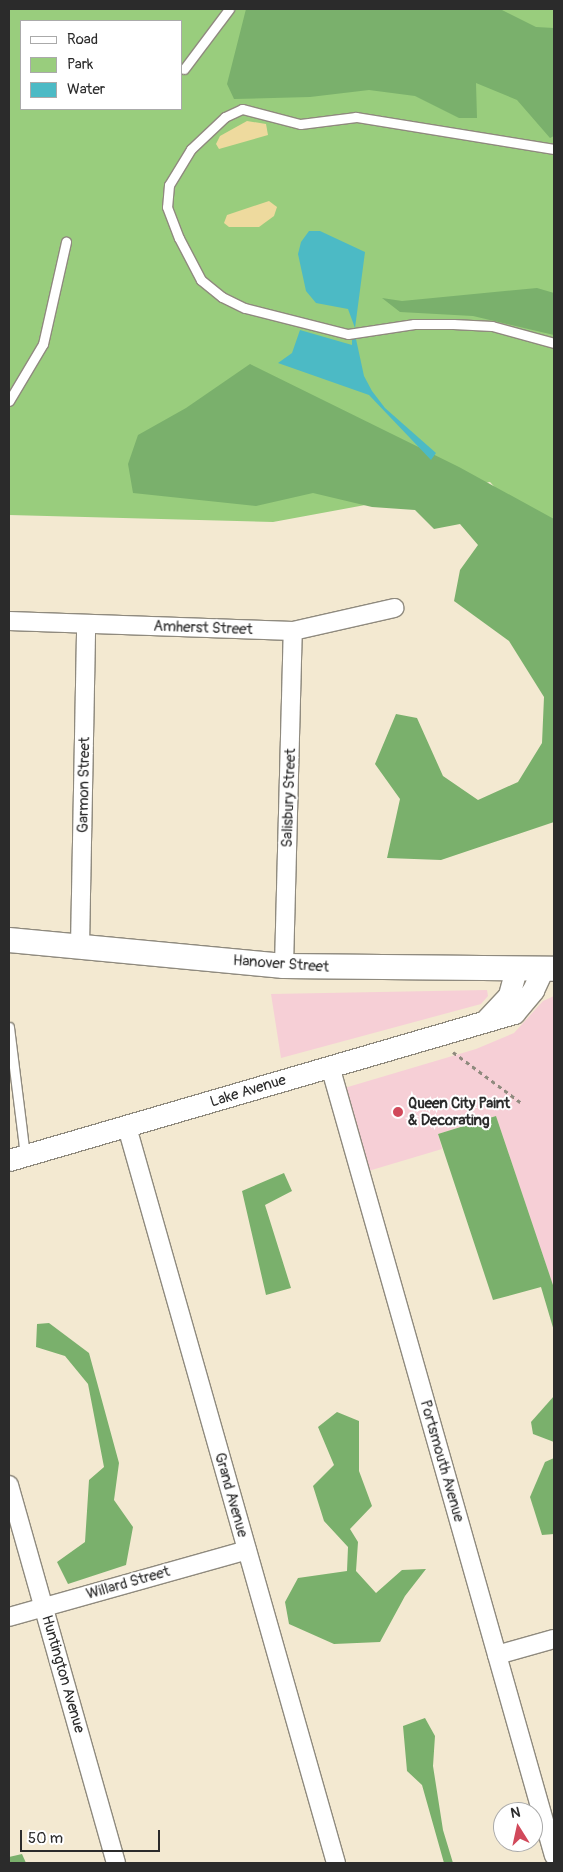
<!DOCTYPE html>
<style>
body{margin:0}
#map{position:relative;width:563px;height:1872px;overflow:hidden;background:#f3e9d1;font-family:Pangolin,sans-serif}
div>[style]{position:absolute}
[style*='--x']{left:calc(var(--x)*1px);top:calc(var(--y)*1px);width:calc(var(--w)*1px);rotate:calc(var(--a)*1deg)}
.built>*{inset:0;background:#f6cfd6}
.green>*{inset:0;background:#99cd7d}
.forest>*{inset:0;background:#7ab06c}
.sand>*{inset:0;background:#eeda9e}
.water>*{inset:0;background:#4cbac5}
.path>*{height:3px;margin-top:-1.5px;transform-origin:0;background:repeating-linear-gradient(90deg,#8f8a7e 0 4px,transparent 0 8px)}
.roads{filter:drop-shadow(1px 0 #8f8a7e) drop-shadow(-1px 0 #8f8a7e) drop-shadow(0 1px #8f8a7e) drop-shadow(0 -1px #8f8a7e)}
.service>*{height:9px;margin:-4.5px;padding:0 4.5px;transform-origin:4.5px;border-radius:4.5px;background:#fff}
.minor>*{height:18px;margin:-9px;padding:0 9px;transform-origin:9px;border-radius:9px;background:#fff}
.tertiary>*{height:21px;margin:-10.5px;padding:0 10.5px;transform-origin:10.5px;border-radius:10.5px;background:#fff}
.secondary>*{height:24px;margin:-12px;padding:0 12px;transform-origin:12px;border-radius:12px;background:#fff}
.dots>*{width:14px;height:14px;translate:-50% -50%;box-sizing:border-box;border:2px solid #fff;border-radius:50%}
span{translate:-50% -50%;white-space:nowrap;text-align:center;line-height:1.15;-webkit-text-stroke:4px #fff;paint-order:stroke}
.street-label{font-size:15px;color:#2b2b2b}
.poi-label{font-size:15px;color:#2b2b2b;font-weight:700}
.left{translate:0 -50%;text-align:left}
.frame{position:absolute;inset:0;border:10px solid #2b2b2b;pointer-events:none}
.legend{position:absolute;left:20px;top:20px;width:162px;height:90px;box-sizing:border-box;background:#fff;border:1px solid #aaa;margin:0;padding:6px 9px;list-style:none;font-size:15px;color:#2b2b2b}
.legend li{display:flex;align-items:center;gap:10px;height:25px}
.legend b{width:25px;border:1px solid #aaa}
.north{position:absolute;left:493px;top:1802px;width:50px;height:50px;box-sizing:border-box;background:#fff;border:1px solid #aaa;border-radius:50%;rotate:350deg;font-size:14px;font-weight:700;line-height:20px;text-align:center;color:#2b2b2b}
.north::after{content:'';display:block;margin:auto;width:18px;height:22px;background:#d1495b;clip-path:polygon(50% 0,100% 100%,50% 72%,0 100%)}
.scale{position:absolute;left:20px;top:1830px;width:140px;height:22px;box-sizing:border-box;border:2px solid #2b2b2b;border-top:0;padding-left:6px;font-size:15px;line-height:18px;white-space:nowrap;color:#2b2b2b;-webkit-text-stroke:4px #fff;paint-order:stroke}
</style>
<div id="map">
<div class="built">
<i style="clip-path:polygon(487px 990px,488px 996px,481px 1004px,281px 1058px,271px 994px)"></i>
<i style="clip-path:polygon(554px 996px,554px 1288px,496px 1116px,438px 1134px,442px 1149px,355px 1175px,331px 1092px,476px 1049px,514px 1033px,543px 1001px)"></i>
</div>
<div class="green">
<i style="clip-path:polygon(evenodd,9px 9px,554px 9px,554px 552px,490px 482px,273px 522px,9px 515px,9px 9px,21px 21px,181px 21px,181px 109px,21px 109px,21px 21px)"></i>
</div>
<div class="forest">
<i style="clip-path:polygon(246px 9px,500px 9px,536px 27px,554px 28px,554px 136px,550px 138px,517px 100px,476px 83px,477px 118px,459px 118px,415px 96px,369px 90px,310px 97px,234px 99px,227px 84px)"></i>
<i style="clip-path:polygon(537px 288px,554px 293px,554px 335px,473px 316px,400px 312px,382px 298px,402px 301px)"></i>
<i style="clip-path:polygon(250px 364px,459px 467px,554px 519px,554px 822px,441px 860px,387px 858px,400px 799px,375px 764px,396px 714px,417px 718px,443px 776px,478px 800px,518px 782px,542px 743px,544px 697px,509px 641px,454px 601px,460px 570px,478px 545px,460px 524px,434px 529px,415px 510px,372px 507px,313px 493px,256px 506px,133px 493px,128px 464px,138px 435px,186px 408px)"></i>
<i style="clip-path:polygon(496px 1116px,554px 1288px,554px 1331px,541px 1287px,493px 1300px,438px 1134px)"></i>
<i style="clip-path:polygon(284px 1173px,292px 1191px,265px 1205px,291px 1288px,266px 1295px,242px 1191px)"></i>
<i style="clip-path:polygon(49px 1323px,89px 1353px,119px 1463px,114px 1500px,133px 1527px,126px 1565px,68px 1584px,57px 1562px,85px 1542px,89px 1480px,104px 1467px,88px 1384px,65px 1356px,36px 1347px,37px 1324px)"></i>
<i style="clip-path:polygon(554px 1396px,554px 1442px,533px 1434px,531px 1422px)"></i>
<i style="clip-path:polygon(337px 1412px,359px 1421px,359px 1471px,372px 1506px,350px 1529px,358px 1542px,356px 1571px,376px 1593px,402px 1570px,426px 1569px,405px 1596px,380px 1642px,334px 1644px,289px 1624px,285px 1602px,298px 1578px,347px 1571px,348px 1547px,324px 1521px,313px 1486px,334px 1465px,318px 1427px)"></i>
<i style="clip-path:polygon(554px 1458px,554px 1534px,542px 1535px,530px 1497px,545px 1462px)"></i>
<i style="clip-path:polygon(425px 1718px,435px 1736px,433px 1766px,443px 1830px,453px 1863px,444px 1863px,422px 1785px,407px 1771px,403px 1726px)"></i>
<i style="clip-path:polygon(22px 1854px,26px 1863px,9px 1863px,9px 1857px)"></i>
</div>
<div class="sand">
<i style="clip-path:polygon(247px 121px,266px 124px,268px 135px,219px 149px,216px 144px,220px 136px)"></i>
<i style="clip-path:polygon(269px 201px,277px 207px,274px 216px,259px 227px,229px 227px,224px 223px,227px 215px)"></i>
</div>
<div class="water">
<i style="clip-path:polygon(309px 231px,320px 231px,365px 252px,355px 328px,348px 309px,316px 303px,306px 291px,298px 254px,301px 242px)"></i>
<i style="clip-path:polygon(300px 330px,352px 345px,352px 338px,356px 339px,364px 376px,372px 391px,385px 408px,436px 453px,431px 460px,369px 395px,278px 363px,292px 353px)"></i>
</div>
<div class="path">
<i style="--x:453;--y:1052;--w:84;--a:36.7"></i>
</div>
<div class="roads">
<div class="service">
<i style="--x:184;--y:69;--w:75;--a:-53.1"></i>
<i style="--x:554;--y:149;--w:201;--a:-170.8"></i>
<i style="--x:356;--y:117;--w:56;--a:172.9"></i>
<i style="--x:300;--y:124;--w:60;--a:-165.5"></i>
<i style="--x:242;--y:109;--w:19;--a:155"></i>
<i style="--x:225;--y:117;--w:47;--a:136.7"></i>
<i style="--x:191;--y:149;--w:42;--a:121.4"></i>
<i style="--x:169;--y:185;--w:22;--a:95"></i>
<i style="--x:167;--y:207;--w:33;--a:69"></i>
<i style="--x:179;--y:238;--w:47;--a:62.4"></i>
<i style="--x:201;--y:280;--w:27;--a:39"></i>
<i style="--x:222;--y:297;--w:25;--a:26"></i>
<i style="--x:245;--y:308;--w:106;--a:14.2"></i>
<i style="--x:348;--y:334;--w:67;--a:-8.6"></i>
<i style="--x:414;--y:324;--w:39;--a:0"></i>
<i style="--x:453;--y:324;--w:39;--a:3"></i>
<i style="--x:492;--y:326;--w:64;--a:15.3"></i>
<i style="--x:9;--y:401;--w:66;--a:-59.2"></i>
<i style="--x:43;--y:344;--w:105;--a:-77.3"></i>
<i style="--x:9;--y:1027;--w:130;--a:82.9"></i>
</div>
<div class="minor">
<i style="--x:9;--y:621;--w:284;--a:2"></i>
<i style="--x:293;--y:631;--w:104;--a:-12.8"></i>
<i style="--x:80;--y:946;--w:322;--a:-88.9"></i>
<i style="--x:284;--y:966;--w:335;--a:-88.5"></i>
<i style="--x:330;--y:1066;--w:821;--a:74.17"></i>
<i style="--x:127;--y:1127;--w:765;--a:74.15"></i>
<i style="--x:9;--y:1485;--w:393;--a:74.2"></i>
<i style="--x:9;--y:1617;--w:247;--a:-15.7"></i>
<i style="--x:497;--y:1655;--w:59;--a:-15.7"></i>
</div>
<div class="tertiary">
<i style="--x:486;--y:1020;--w:34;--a:-47"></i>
<i style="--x:509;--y:995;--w:28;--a:-75"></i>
<i style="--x:9;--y:1160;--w:526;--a:-16.23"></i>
<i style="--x:514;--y:1013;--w:30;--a:-50"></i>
<i style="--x:533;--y:990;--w:23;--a:-65"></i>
</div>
<div class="secondary">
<i style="--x:9;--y:940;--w:276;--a:5.4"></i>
<i style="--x:284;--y:966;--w:270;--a:0.6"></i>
</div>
</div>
<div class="dots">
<i style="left:398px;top:1112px;background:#d1495b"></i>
</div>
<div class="street-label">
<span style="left:203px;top:628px;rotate:2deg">Amherst Street</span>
<span style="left:84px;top:785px;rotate:-89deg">Garmon Street</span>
<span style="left:289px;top:798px;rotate:-88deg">Salisbury Street</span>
<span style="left:281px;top:964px;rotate:4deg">Hanover Street</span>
<span style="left:248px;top:1091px;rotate:-17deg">Lake Avenue</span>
<span style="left:442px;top:1461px;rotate:74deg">Portsmouth Avenue</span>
<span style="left:231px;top:1495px;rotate:74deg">Grand Avenue</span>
<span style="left:128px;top:1583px;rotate:-16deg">Willard Street</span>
<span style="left:63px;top:1674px;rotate:74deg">Huntington Avenue</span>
</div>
<div class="poi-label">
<span class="left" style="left:408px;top:1112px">Queen City Paint<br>&amp; Decorating</span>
</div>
<div class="frame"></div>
<ul class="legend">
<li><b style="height:6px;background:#fff"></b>Road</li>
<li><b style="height:14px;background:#99cd7d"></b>Park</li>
<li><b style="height:14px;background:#4cbac5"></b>Water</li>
</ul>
<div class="north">N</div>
<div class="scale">50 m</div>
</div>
